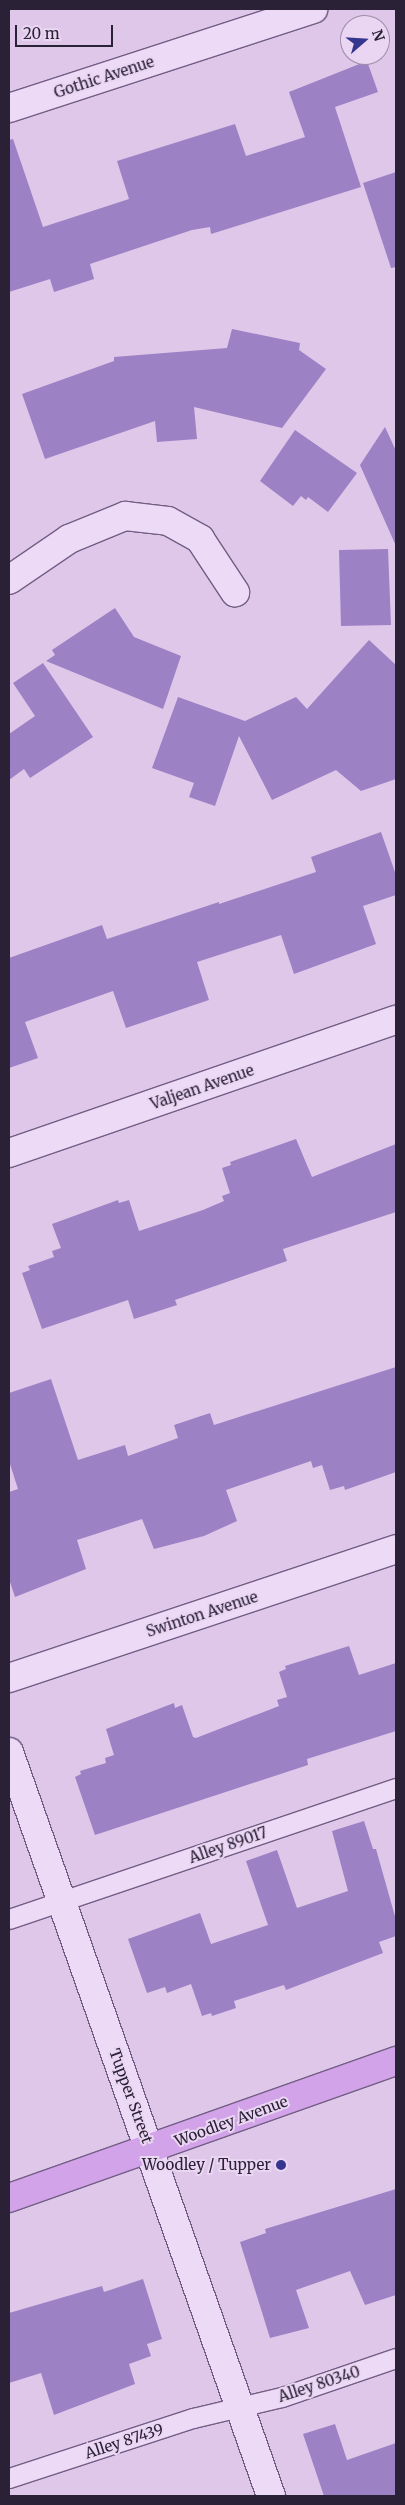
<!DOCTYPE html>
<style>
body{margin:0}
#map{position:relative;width:405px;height:2505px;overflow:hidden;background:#dfc7ea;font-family:Merriweather,serif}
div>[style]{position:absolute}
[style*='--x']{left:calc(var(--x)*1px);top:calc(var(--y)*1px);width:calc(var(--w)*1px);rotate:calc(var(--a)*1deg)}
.building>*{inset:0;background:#9c81c4}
.roads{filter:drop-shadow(1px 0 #725e84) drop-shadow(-1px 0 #725e84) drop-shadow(0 1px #725e84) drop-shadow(0 -1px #725e84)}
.service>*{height:19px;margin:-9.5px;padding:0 9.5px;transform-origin:9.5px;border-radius:9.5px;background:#eddaf6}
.minor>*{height:28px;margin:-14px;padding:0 14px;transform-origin:14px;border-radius:14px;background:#eddaf6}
.tertiary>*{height:28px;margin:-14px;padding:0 14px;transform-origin:14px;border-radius:14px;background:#eddaf6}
.primary>*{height:28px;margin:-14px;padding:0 14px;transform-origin:14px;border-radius:14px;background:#d2a3e9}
.dots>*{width:14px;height:14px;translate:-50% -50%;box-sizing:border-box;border:2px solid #ead6f2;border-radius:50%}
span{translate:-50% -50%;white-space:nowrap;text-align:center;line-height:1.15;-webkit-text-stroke:4px #ead6f2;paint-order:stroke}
.street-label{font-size:15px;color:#2a2136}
.poi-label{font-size:15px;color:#2a2136}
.right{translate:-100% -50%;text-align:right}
.frame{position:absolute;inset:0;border:10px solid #2a2136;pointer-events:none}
.north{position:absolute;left:340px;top:15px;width:50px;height:50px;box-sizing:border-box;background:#ead6f2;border:1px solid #9d8ea7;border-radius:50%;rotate:71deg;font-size:14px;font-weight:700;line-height:20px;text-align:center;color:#2a2136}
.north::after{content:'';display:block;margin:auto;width:18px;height:22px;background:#34378d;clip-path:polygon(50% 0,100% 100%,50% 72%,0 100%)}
.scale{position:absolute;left:15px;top:25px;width:98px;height:22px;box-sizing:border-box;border:2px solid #2a2136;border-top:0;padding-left:6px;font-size:15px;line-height:18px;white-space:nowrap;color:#2a2136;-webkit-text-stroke:4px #ead6f2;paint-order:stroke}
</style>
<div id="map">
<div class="building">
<i style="clip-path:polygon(367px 61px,378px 92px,335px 107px,361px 187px,211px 234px,210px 227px,192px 230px,90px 264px,94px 279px,54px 292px,50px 279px,9px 292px,9px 140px,13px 139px,43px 227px,129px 199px,117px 161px,235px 124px,246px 156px,305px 137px,289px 92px)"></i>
<i style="clip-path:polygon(396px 172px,396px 267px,391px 268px,363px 183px)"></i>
<i style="clip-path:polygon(232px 329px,300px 343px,299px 350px,326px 369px,282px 428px,194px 407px,197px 439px,157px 442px,155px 421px,45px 459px,22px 394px,114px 361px,114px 357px,227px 348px)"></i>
<i style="clip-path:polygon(385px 427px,396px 451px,396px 546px,360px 465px)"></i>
<i style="clip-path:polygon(295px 430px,357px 473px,328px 512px,308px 497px,306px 500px,301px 496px,293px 506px,260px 481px)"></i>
<i style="clip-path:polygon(388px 549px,391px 625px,341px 626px,339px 550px)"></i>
<i style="clip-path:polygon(115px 608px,134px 637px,181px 656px,163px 709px,46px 661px,55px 655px,52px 650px)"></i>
<i style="clip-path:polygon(369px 640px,396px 665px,396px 779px,361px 791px,336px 770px,272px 800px,239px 736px,215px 806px,189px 797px,194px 783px,152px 768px,178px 697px,245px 721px,296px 697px,307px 709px)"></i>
<i style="clip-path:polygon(43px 663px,93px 737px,30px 778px,24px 769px,9px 780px,9px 734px,35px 716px,13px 683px)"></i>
<i style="clip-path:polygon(381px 832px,396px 875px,396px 895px,363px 906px,376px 944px,294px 974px,281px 935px,197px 962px,209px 1000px,126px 1028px,113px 991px,25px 1022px,38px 1058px,9px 1068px,9px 958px,102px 925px,107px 939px,219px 902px,219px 904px,316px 872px,311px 857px)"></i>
<i style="clip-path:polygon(296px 1139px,312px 1177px,396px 1144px,396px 1212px,283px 1249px,287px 1261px,175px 1300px,177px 1305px,134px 1319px,128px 1300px,42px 1329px,22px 1273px,30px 1270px,28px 1266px,54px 1257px,52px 1251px,61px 1248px,52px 1224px,118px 1200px,119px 1203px,129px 1200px,139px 1231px,203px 1210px,224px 1201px,222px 1196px,230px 1193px,222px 1168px,231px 1165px,230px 1162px)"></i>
<i style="clip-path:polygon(396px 1367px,396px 1472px,345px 1490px,344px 1486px,330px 1490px,322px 1465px,313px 1468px,311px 1461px,226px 1490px,237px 1521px,204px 1536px,154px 1549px,142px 1519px,77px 1540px,86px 1569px,15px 1597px,9px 1579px,9px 1492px,18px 1489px,9px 1461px,9px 1393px,51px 1379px,78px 1460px,125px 1445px,128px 1456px,178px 1438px,174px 1425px,210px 1413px,214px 1425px)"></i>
<i style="clip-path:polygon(349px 1646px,359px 1675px,396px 1663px,396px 1731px,307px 1759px,308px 1765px,95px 1835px,75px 1777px,81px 1774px,80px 1771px,106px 1763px,105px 1758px,114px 1755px,106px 1729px,174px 1703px,175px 1708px,182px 1705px,193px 1737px,196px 1738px,279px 1706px,277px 1700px,287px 1697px,279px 1672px,286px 1669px,285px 1666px)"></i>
<i style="clip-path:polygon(364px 1821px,373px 1849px,376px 1849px,396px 1920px,396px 1936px,379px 1942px,383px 1953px,286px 1990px,284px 1985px,234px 2001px,236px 2008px,212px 2016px,211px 2013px,202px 2016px,191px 1984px,167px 1993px,165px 1987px,147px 1993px,128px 1939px,200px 1913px,211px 1944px,268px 1925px,246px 1861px,277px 1850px,297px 1908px,348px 1891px,332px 1831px)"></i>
<i style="clip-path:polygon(396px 2189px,396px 2295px,365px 2305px,350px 2271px,296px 2290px,309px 2328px,270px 2338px,240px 2242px,266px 2233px,265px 2229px)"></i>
<i style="clip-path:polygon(143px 2279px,162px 2339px,147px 2344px,151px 2356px,129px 2364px,135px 2384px,54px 2415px,41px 2373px,9px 2383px,9px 2313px,102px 2286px,104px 2292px)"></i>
<i style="clip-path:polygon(335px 2424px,347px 2460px,396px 2443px,396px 2496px,324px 2496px,303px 2434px)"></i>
</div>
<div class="roads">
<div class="service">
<i style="--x:9;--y:1919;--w:409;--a:-18.7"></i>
<i style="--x:9;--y:2478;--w:194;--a:-18.1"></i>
<i style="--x:193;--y:2418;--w:91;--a:-13.3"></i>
<i style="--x:282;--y:2397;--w:120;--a:-18.9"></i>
</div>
<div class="minor">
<i style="--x:9;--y:580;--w:73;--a:-34.3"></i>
<i style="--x:69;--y:539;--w:61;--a:-22.3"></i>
<i style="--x:125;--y:516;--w:43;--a:6.6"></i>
<i style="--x:168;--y:521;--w:37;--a:29"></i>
<i style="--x:200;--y:539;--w:64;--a:56.6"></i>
<i style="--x:9;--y:1153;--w:409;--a:-19"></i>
<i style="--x:9;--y:1678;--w:408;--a:-18.4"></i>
</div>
<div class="tertiary">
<i style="--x:9;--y:108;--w:320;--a:-18"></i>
<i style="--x:9;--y:1752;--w:789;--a:70.6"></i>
</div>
<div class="primary">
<i style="--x:9;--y:2198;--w:411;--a:-19.5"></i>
</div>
</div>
<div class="dots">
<i style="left:281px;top:2165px;background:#34378d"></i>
</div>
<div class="street-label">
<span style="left:104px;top:77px;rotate:-18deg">Gothic Avenue</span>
<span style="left:202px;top:1087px;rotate:-19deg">Valjean Avenue</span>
<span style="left:202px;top:1614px;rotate:-18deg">Swinton Avenue</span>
<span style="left:228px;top:1845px;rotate:-19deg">Alley 89017</span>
<span style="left:131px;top:2096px;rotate:70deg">Tupper Street</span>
<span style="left:231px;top:2121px;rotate:-20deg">Woodley Avenue</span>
<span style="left:319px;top:2384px;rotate:-18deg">Alley 80340</span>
<span style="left:124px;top:2441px;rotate:-18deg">Alley 87439</span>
</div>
<div class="poi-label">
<span class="right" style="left:271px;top:2165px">Woodley / Tupper</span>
</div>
<div class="frame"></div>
<div class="north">N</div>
<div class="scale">20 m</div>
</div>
